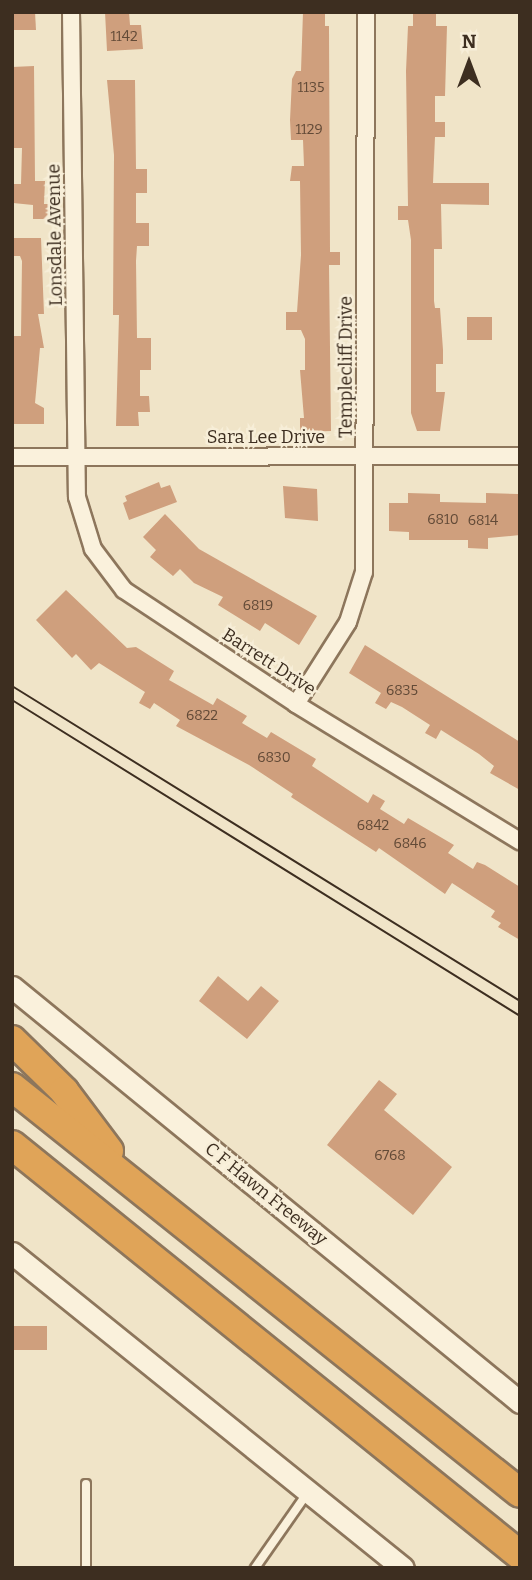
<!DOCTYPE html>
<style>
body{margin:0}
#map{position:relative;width:532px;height:1580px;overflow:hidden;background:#f0e4c8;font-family:Bitter,serif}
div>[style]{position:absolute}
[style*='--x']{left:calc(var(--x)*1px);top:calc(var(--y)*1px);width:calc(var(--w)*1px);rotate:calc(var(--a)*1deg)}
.building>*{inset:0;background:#cf9f7d}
.roads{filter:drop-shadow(2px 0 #8d765c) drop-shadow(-2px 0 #8d765c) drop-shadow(0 2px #8d765c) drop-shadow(0 -2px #8d765c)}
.lane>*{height:8px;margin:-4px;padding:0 4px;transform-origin:4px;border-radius:4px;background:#faf1dc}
.street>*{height:16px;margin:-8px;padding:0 8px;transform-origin:8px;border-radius:8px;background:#faf1dc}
.secondary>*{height:21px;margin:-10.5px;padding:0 10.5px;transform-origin:10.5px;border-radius:10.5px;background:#faf1dc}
.highway>*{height:28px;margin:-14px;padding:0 14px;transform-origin:14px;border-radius:14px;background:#e0a458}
.tram>*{height:2px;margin:-1px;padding:0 1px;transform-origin:1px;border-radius:1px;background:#3d2e20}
span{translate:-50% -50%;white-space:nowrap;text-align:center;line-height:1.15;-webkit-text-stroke:5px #f7eed8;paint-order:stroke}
.number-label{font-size:14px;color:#624a37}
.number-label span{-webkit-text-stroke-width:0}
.street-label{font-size:18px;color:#3d2e20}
.frame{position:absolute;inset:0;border:14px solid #3d2e20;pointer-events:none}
.north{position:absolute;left:434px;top:28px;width:70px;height:70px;-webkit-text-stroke:5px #f7eed8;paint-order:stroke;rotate:0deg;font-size:19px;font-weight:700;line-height:28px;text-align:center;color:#3d2e20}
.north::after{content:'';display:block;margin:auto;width:24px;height:32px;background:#3d2e20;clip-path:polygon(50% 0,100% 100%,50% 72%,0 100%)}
</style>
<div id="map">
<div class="building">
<i style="clip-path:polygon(12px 12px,35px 12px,36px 30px,12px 30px)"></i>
<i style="clip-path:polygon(105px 12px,129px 12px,130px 25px,141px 25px,143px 49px,107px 51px)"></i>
<i style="clip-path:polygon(303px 12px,325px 12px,325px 26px,329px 26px,330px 252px,340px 252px,340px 265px,329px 265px,331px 431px,300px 432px,300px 418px,304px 418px,300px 370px,305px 370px,305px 339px,301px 330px,286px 330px,286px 312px,297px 312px,301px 255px,300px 181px,290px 181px,292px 166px,304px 166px,303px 140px,291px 140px,290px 120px,292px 79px,296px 71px,301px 71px)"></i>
<i style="clip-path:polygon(413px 12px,436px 12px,436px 26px,447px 26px,445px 96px,435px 96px,435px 122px,445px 122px,445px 137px,435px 137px,433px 183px,489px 183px,489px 205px,441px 204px,442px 249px,434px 249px,434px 301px,435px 308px,440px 308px,443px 350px,443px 364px,436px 364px,436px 392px,445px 392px,440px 431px,417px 431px,411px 413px,411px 240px,408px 220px,398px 220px,398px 206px,408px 206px,406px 71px,408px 26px,413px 26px)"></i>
<i style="clip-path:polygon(34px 66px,35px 181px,45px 181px,44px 204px,58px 204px,58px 219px,33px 219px,33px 205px,13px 203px,13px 184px,21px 184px,22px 148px,12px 148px,12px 67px)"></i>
<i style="clip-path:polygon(107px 80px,135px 80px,136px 169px,147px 169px,147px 193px,136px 193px,136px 223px,149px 223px,149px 246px,137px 246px,136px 261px,137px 338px,151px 338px,151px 370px,140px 370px,140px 396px,149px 396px,150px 412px,138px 412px,139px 426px,116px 426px,119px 315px,113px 315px,114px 155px)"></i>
<i style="clip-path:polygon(12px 238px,41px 238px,44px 314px,38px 314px,44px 348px,40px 348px,35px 403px,44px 408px,44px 424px,12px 424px,12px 336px,21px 336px,22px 261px,20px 256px,12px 256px)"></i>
<i style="clip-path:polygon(467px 317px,492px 317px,492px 340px,467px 340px)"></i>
<i style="clip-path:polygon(159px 482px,161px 488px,170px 485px,177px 502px,129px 520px,123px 503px,127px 501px,125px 496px)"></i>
<i style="clip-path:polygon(283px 486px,317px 489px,318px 521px,285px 518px)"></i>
<i style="clip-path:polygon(408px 493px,440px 494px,440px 502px,486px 503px,486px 493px,518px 494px,520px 535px,488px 538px,488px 549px,468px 548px,468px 540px,409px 540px,409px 532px,389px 531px,389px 503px,408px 503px)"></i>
<i style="clip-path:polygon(165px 514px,199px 549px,317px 616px,299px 645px,265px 623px,260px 631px,218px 605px,223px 597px,194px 583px,180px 569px,173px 576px,150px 557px,156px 550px,143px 537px)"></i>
<i style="clip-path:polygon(66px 590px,127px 648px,136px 647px,174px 671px,169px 680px,213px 705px,217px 698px,247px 716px,242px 723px,267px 738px,271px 732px,316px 759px,312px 766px,368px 803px,373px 794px,385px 801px,380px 809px,404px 824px,408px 818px,454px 845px,448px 853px,473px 869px,477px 862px,485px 865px,520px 887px,520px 940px,498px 927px,501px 923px,491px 917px,495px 911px,452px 883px,445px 894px,379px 848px,376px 852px,291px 797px,293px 794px,249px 765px,176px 726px,180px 720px,154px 703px,150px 709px,139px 703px,145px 692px,99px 663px,91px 670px,76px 654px,72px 658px,36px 620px)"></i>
<i style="clip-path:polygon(365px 645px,520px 742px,520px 790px,490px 773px,494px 766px,479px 754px,441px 730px,436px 739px,425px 733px,430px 725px,402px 707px,391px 702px,386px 709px,375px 703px,381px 693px,349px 673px)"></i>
<i style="clip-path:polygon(218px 976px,248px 1001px,261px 986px,279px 1001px,247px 1039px,199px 1001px)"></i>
<i style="clip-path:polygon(379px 1080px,397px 1094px,384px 1110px,452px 1167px,413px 1215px,327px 1145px)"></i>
<i style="clip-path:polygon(12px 1326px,47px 1326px,47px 1350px,12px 1350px)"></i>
</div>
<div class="roads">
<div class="lane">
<i style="--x:86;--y:1484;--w:84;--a:90"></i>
<i style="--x:255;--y:1568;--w:93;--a:-55.1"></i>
</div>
<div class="street">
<i style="--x:71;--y:12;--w:485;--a:89.3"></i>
<i style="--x:77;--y:497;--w:54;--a:72.9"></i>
<i style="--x:93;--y:549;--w:51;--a:52.9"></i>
<i style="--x:124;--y:590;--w:206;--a:33.5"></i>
<i style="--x:296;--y:704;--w:263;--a:31.5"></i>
<i style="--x:12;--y:457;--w:508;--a:-0.11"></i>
<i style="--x:296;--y:704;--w:97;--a:-57.6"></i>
<i style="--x:348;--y:622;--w:52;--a:-72.3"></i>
<i style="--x:364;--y:572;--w:560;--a:-89.8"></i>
</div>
<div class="secondary">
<i style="--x:12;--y:987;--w:656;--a:39.25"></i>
<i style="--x:12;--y:1253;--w:502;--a:38.86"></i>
</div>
<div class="highway">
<i style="--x:12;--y:1040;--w:73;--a:44.4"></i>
<i style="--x:64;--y:1091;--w:75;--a:53.1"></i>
<i style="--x:12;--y:1087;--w:650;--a:38.63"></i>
<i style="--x:12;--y:1145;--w:653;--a:38.91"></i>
</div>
</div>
<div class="tram">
<i style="--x:12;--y:686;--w:598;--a:31.8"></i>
<i style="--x:12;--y:700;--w:598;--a:31.88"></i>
</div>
<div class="number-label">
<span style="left:124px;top:37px">1142</span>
<span style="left:311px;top:88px">1135</span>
<span style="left:309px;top:130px">1129</span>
<span style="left:443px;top:520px">6810</span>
<span style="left:483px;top:521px">6814</span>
<span style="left:258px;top:606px">6819</span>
<span style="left:402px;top:691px">6835</span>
<span style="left:202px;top:716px">6822</span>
<span style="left:274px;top:758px">6830</span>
<span style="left:373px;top:826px">6842</span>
<span style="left:410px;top:844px">6846</span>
<span style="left:390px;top:1156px">6768</span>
</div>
<div class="street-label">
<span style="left:55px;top:235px;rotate:-91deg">Lonsdale Avenue</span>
<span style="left:346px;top:367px;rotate:-90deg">Templecliff Drive</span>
<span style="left:266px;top:437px">Sara Lee Drive</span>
<span style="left:269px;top:662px;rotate:33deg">Barrett Drive</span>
<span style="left:266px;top:1194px;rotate:39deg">C F Hawn Freeway</span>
</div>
<div class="frame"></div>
<div class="north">N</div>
</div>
